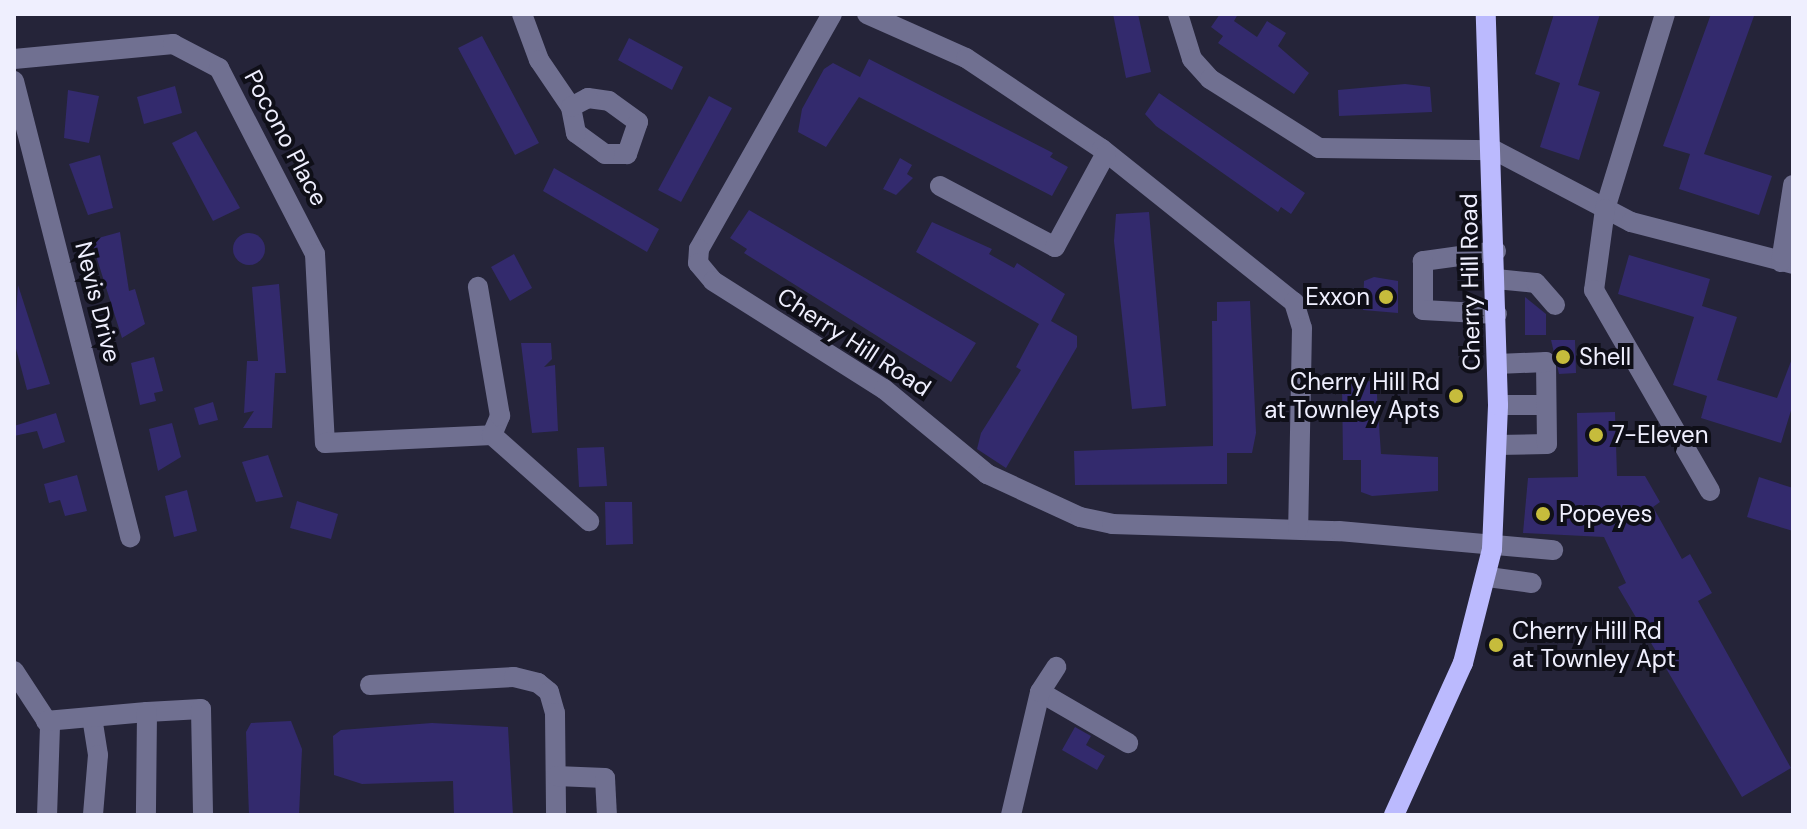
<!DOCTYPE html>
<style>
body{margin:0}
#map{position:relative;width:1807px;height:829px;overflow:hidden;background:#252439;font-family:"DM Sans",sans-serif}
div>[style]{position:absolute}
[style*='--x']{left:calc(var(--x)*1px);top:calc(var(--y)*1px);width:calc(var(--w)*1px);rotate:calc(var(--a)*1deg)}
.building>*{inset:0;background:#332a6d}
.round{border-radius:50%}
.minor>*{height:20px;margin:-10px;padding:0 10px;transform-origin:10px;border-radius:10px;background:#707091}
.major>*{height:20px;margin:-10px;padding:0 10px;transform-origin:10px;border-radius:10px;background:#bbbafe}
.dots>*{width:22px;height:22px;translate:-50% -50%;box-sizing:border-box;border:4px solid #0f0f18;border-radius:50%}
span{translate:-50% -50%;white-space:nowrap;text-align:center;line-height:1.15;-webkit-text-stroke:8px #0f0f18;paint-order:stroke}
.street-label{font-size:24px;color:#efeffe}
.poi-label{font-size:24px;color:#efeffe}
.right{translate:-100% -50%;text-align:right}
.left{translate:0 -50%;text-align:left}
.frame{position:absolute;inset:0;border:16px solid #efeffe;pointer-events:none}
</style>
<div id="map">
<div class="building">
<i style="clip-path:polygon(1113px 14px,1138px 14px,1151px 72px,1126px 78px)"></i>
<i style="clip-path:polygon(1220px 14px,1238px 14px,1234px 21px,1257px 37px,1267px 21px,1286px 33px,1278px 46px,1309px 73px,1294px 94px,1218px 43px,1223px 36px,1211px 27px)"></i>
<i style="clip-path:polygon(1554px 14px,1600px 14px,1578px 85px,1600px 92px,1579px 160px,1540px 147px,1560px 83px,1535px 74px)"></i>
<i style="clip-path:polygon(1711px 14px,1754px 16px,1704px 154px,1772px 176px,1759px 215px,1679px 189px,1690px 154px,1663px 146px)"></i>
<i style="clip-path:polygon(482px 36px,539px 143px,515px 155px,458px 48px)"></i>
<i style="clip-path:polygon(629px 38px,683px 67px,672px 90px,618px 60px)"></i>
<i style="clip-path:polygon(869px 59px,1053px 153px,1050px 157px,1068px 167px,1052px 196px,859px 97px,826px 147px,798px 132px,802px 109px,824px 69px,833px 63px,860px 77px)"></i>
<i style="clip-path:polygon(1405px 84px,1430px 87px,1432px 112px,1339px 116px,1338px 90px)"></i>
<i style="clip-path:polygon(175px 86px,182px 113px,144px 124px,137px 97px)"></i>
<i style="clip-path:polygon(68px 90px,99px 96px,89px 143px,64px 138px)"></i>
<i style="clip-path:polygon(1159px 93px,1305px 193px,1291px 214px,1281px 207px,1278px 212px,1156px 126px,1145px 114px)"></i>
<i style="clip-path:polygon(709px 96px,732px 108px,681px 202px,658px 190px)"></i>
<i style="clip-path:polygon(196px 131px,240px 208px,213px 221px,172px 143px)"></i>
<i style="clip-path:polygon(100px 155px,113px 208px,88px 215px,69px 164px)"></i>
<i style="clip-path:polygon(900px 158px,912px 165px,907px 174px,913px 178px,896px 195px,883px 189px)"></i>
<i style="clip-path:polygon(554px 168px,659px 229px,647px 252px,543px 191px)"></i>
<i style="clip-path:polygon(749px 210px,976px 343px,951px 382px,744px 253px,747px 249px,730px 238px)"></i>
<i style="clip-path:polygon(1149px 212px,1166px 406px,1132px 409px,1114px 241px,1116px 214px)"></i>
<i style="clip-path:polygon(932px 222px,992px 249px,989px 254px,1014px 268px,1017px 263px,1065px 294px,1051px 321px,1077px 336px,1077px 347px,1006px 468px,977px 449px,981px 433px,1021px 370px,1016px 367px,1039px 324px,916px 252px)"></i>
<i style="clip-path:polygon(120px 232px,129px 291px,135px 289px,145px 324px,122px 338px,91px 240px)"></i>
<i class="round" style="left:233px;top:233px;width:32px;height:32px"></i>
<i style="clip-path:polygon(514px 254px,532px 288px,510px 301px,491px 267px)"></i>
<i style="clip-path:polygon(1629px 255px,1710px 279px,1702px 306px,1737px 317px,1717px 380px,1777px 398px,1793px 356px,1793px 404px,1781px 443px,1701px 418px,1707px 396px,1673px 385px,1694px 317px,1618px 294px)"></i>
<i style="clip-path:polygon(1374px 277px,1398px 281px,1398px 313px,1363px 310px,1364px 281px)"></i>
<i style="clip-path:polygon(279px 284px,286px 373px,275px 373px,272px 428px,243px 428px,254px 411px,244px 413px,247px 361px,258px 361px,252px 287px)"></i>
<i style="clip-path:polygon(18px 285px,50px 384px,27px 390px,14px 341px)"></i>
<i style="clip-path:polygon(1525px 297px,1546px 314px,1546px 335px,1525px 335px)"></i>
<i style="clip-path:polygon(1250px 301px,1256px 433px,1252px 453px,1227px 453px,1227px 484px,1075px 485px,1074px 451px,1213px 446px,1212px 321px,1217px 321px,1217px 302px)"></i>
<i style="clip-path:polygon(1551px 340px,1575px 340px,1576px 373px,1559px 374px)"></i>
<i style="clip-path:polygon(521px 343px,551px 343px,552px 359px,544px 367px,555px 365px,558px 431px,532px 433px)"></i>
<i style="clip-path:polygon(154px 357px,163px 391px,154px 393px,156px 401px,140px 405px,131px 363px)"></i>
<i style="clip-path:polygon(1376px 381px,1381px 454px,1438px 457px,1438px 491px,1372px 496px,1361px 492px,1361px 460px,1343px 460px,1342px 382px)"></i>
<i style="clip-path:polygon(213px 402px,218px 420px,199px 425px,194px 408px)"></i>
<i style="clip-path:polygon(1615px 412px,1617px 476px,1645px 476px,1660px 502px,1653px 507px,1682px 559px,1690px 554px,1712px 593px,1698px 601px,1791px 768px,1742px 797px,1618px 587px,1626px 583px,1604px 537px,1523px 533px,1528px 478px,1578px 477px,1577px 413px)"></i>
<i style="clip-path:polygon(56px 413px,65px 442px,43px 449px,37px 431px,14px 436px,14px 426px)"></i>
<i style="clip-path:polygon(172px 423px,181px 457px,158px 471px,149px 429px)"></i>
<i style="clip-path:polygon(604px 447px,607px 486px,579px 487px,577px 448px)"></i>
<i style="clip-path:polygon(268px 455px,283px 497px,256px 502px,242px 462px)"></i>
<i style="clip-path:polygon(77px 475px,87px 511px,65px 516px,60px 500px,49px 503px,44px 484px)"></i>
<i style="clip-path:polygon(1759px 477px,1793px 488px,1793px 531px,1747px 517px)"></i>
<i style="clip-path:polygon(187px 490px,197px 531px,174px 537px,165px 496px)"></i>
<i style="clip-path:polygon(297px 501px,338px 514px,331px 539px,290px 528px)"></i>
<i style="clip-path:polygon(605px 502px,632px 502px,633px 544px,606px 545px)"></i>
<i style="clip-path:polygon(291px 721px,302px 749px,299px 815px,249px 815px,246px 732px,251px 723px)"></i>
<i style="clip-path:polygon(432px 723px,508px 727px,513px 815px,454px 815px,453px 781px,362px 784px,334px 775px,333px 736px,341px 730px)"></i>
<i style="clip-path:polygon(1075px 727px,1091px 736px,1086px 745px,1105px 756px,1097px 770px,1062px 750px)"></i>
</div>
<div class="minor">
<i style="--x:522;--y:14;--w:49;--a:69.7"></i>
<i style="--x:539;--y:60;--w:57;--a:55.8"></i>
<i style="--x:832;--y:14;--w:270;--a:119.5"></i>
<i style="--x:699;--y:249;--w:14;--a:94"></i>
<i style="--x:698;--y:263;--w:23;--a:50"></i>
<i style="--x:713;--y:281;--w:202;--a:32.3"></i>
<i style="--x:884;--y:389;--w:134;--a:39.5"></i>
<i style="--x:987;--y:474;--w:102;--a:24.8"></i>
<i style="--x:1080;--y:517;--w:33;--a:12"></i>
<i style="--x:1112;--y:524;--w:227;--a:1.8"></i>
<i style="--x:1339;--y:531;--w:215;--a:5.1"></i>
<i style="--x:867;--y:14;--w:108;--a:24"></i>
<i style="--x:966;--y:58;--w:164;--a:33.8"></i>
<i style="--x:1102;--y:149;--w:246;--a:38.6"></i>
<i style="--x:1294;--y:302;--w:27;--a:73"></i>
<i style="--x:1302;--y:328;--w:201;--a:91.1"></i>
<i style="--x:1178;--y:14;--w:47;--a:72.7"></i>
<i style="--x:1192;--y:59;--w:27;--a:48"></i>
<i style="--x:1210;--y:79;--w:129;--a:32.3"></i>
<i style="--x:1319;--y:148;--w:175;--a:0.7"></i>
<i style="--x:1494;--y:150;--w:155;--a:27.7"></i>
<i style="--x:1631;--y:222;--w:167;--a:14.5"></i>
<i style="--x:1665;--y:14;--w:204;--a:107.1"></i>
<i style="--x:1605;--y:209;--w:82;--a:97.7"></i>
<i style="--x:1594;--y:290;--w:232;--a:60"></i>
<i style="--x:14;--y:59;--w:160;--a:-5.4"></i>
<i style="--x:173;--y:44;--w:52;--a:27.6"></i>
<i style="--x:219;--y:68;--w:209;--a:62.7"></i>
<i style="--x:315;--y:254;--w:189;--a:87"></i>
<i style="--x:325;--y:443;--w:167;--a:-2.7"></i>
<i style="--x:492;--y:435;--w:21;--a:-67"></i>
<i style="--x:500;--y:416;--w:131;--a:-99.7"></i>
<i style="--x:14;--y:81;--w:471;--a:75.7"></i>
<i style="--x:588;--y:98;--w:21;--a:8"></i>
<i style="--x:609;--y:101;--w:36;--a:36"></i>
<i style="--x:638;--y:122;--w:34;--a:109"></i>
<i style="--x:627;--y:154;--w:22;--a:180"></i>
<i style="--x:605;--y:154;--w:36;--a:-144"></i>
<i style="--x:576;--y:133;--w:26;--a:-101"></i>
<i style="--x:571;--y:107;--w:19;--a:-28"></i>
<i style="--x:940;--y:186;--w:130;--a:27.9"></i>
<i style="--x:1055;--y:247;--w:107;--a:-61.5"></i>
<i style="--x:1496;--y:251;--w:74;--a:172.2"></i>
<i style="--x:1423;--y:261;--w:49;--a:90"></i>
<i style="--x:1423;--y:310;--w:74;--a:3.1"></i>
<i style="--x:1781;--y:262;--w:78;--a:-81.1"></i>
<i style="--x:1496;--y:279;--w:40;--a:5.7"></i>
<i style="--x:1536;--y:283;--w:29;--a:49"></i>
<i style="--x:1498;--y:405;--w:48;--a:0"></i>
<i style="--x:492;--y:435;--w:130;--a:41.6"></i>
<i style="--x:1497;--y:445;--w:50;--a:-1.1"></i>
<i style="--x:1547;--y:444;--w:82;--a:-90.7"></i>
<i style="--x:1546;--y:362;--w:49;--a:177.7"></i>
<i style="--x:1488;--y:577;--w:44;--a:7.8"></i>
<i style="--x:14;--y:671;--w:66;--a:56.8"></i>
<i style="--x:50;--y:726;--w:89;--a:91.9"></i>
<i style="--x:370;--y:685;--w:144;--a:-3.2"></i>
<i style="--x:514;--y:677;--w:25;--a:14"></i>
<i style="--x:538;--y:683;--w:14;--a:39"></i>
<i style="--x:549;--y:692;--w:22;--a:74"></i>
<i style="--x:555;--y:713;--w:102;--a:89.4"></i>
<i style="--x:1040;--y:692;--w:102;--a:30.1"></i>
<i style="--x:147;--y:712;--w:54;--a:-3.2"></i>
<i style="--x:201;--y:709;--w:106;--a:88.9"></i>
<i style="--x:92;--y:717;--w:38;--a:81"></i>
<i style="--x:98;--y:755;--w:60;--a:94.8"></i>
<i style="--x:46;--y:721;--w:101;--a:-5.1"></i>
<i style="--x:147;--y:712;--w:103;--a:90.6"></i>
<i style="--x:556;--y:776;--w:49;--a:2.3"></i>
<i style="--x:605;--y:778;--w:37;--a:87"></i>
<i style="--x:1011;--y:815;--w:126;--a:-76.7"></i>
<i style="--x:1040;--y:692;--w:30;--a:-57"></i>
</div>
<div class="major">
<i style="--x:1394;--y:815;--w:167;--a:-65.6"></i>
<i style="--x:1463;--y:663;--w:118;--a:-75.7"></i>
<i style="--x:1492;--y:549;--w:144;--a:-87.6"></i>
<i style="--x:1498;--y:405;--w:391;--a:-91.8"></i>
</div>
<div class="dots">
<i style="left:1386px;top:297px;background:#c6bc3c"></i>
<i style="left:1563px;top:357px;background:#c6bc3c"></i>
<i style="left:1456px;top:396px;background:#c6bc3c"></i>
<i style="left:1596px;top:435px;background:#c6bc3c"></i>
<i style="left:1543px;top:514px;background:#c6bc3c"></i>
<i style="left:1496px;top:645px;background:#c6bc3c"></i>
</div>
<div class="street-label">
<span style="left:286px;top:138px;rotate:62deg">Pocono Place</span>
<span style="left:1470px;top:282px;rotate:-91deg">Cherry Hill Road</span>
<span style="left:98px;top:302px;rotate:76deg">Nevis Drive</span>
<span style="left:854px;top:342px;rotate:33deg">Cherry Hill Road</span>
</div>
<div class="poi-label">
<span class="right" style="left:1370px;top:297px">Exxon</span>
<span class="left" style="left:1579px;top:357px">Shell</span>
<span class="right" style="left:1440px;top:396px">Cherry Hill Rd<br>at Townley Apts</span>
<span class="left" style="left:1612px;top:435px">7-Eleven</span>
<span class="left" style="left:1559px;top:514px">Popeyes</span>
<span class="left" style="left:1512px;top:645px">Cherry Hill Rd<br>at Townley Apt</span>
</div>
<div class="frame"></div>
</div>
